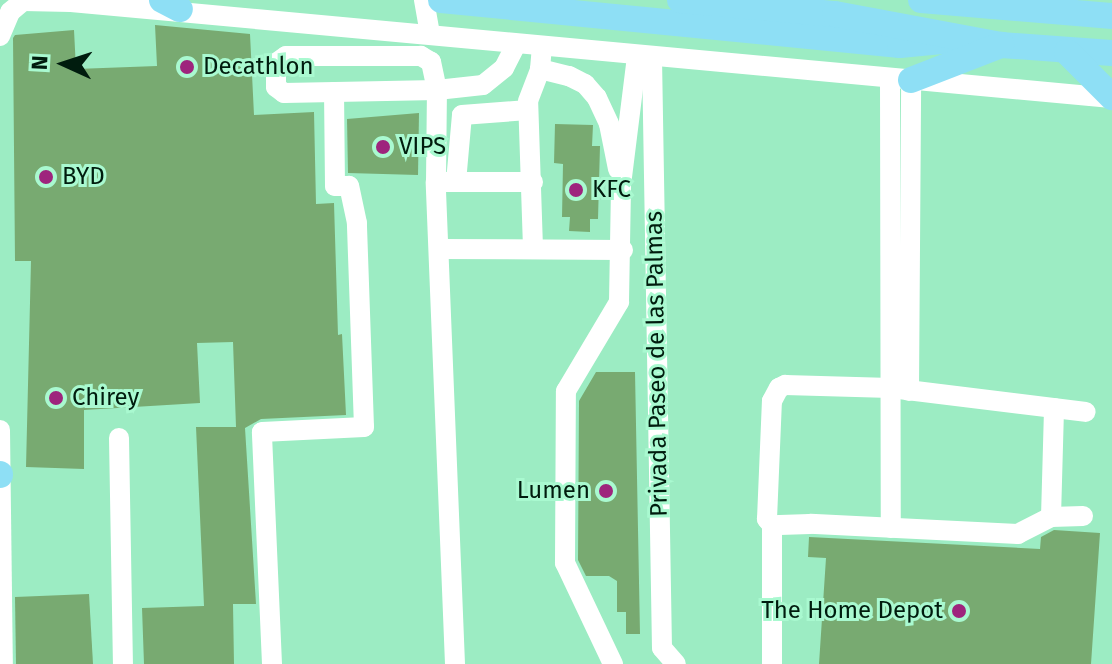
<!DOCTYPE html>
<style>
body{margin:0}
#map{position:relative;width:1112px;height:664px;overflow:hidden;background:#9cecc3;font-family:"Fira Sans",sans-serif}
div>[style]{position:absolute}
[style*='--x']{left:calc(var(--x)*1px);top:calc(var(--y)*1px);width:calc(var(--w)*1px);rotate:calc(var(--a)*1deg)}
.building>*{inset:0;background:#78aa71}
.minor>*{height:20px;margin:-10px;padding:0 10px;transform-origin:10px;border-radius:10px;background:#fff}
.major>*{height:26px;margin:-13px;padding:0 13px;transform-origin:13px;border-radius:13px;background:#8edff5}
.dots>*{width:22px;height:22px;translate:-50% -50%;box-sizing:border-box;border:4px solid #a9f9d0;border-radius:50%}
span{translate:-50% -50%;white-space:nowrap;text-align:center;line-height:1.15;-webkit-text-stroke:6px #a9f9d0;paint-order:stroke}
.poi-label{font-size:24px;color:#001c0e}
.left{translate:0 -50%;text-align:left}
.right{translate:-100% -50%;text-align:right}
.street-label{font-size:24px;color:#001c0e}
.north{position:absolute;left:24px;top:24px;width:80px;height:80px;-webkit-text-stroke:6px #a9f9d0;paint-order:stroke;rotate:273deg;font-size:22px;font-weight:700;line-height:32px;text-align:center;color:#001c0e}
.north::after{content:'';display:block;margin:auto;width:28px;height:36px;background:#001c0e;clip-path:polygon(50% 0,100% 100%,50% 72%,0 100%)}
</style>
<div id="map">
<div class="building">
<i style="clip-path:polygon(155px 25px,250px 34px,254px 115px,314px 112px,316px 204px,334px 203px,338px 335px,342px 334px,346px 415px,261px 419px,245px 428px,256px 604px,233px 604px,234px 664px,144px 664px,142px 608px,204px 606px,196px 427px,236px 427px,233px 342px,197px 343px,200px 403px,84px 410px,84px 469px,26px 467px,31px 261px,15px 261px,13px 38px,15px 35px,74px 30px,76px 69px,157px 66px)"></i>
<i style="clip-path:polygon(419px 113px,418px 175px,348px 173px,347px 119px)"></i>
<i style="clip-path:polygon(555px 124px,593px 125px,592px 146px,600px 146px,598px 219px,590px 219px,590px 232px,569px 231px,570px 217px,562px 217px,563px 164px,554px 163px)"></i>
<i style="clip-path:polygon(596px 372px,635px 372px,640px 634px,626px 634px,626px 612px,617px 612px,617px 581px,609px 576px,586px 576px,578px 560px,579px 401px)"></i>
<i style="clip-path:polygon(1054px 530px,1100px 533px,1091px 664px,819px 664px,826px 558px,808px 557px,809px 537px,1040px 549px,1041px 537px)"></i>
<i style="clip-path:polygon(89px 594px,93px 664px,16px 664px,15px 597px)"></i>
</div>
<div class="minor">
<i style="--x:424;--y:0;--w:35;--a:80"></i>
<i style="--x:0;--y:36;--w:26;--a:-67"></i>
<i style="--x:10;--y:12;--w:17;--a:-40"></i>
<i style="--x:23;--y:1;--w:48;--a:1.2"></i>
<i style="--x:71;--y:2;--w:1045;--a:5.27"></i>
<i style="--x:652;--y:58;--w:590;--a:89.03"></i>
<i style="--x:662;--y:648;--w:21;--a:49"></i>
<i style="--x:540;--y:69;--w:30;--a:14"></i>
<i style="--x:569;--y:76;--w:18;--a:27"></i>
<i style="--x:585;--y:84;--w:18;--a:49"></i>
<i style="--x:597;--y:98;--w:29;--a:65"></i>
<i style="--x:609;--y:124;--w:46;--a:78.7"></i>
<i style="--x:890;--y:79;--w:449;--a:89.9"></i>
<i style="--x:444;--y:182;--w:89;--a:0"></i>
<i style="--x:456;--y:182;--w:67;--a:-84.9"></i>
<i style="--x:462;--y:115;--w:66;--a:-4.3"></i>
<i style="--x:533;--y:248;--w:147;--a:-91.9"></i>
<i style="--x:528;--y:101;--w:34;--a:-69"></i>
<i style="--x:540;--y:69;--w:22;--a:-85"></i>
<i style="--x:439;--y:249;--w:184;--a:0.3"></i>
<i style="--x:909;--y:391;--w:311;--a:-89.6"></i>
<i style="--x:0;--y:430;--w:234;--a:89.3"></i>
<i style="--x:119;--y:438;--w:226;--a:89"></i>
<i style="--x:1083;--y:516;--w:32;--a:178"></i>
<i style="--x:1051;--y:517;--w:37;--a:153"></i>
<i style="--x:1018;--y:534;--w:208;--a:-177.2"></i>
<i style="--x:810;--y:524;--w:38;--a:178"></i>
<i style="--x:772;--y:525;--w:8;--a:-130"></i>
<i style="--x:767;--y:519;--w:118;--a:-87.6"></i>
<i style="--x:772;--y:401;--w:15;--a:-62"></i>
<i style="--x:779;--y:388;--w:7;--a:-27"></i>
<i style="--x:785;--y:385;--w:106;--a:1.6"></i>
<i style="--x:891;--y:388;--w:196;--a:7"></i>
<i style="--x:1051;--y:517;--w:109;--a:-88.4"></i>
<i style="--x:272;--y:664;--w:232;--a:-92.5"></i>
<i style="--x:262;--y:432;--w:102;--a:-2.8"></i>
<i style="--x:364;--y:427;--w:204;--a:-92"></i>
<i style="--x:357;--y:223;--w:38;--a:-102"></i>
<i style="--x:349;--y:186;--w:14;--a:180"></i>
<i style="--x:335;--y:186;--w:94;--a:-90.6"></i>
<i style="--x:455;--y:664;--w:482;--a:-92.3"></i>
<i style="--x:436;--y:182;--w:92;--a:-89.4"></i>
<i style="--x:437;--y:90;--w:29;--a:-102"></i>
<i style="--x:431;--y:62;--w:12;--a:-149"></i>
<i style="--x:421;--y:56;--w:135;--a:180"></i>
<i style="--x:286;--y:56;--w:12;--a:145"></i>
<i style="--x:276;--y:63;--w:24;--a:90"></i>
<i style="--x:276;--y:87;--w:10;--a:37"></i>
<i style="--x:284;--y:93;--w:153;--a:-1.1"></i>
<i style="--x:437;--y:90;--w:46;--a:-6.2"></i>
<i style="--x:483;--y:85;--w:27;--a:-39"></i>
<i style="--x:504;--y:68;--w:27;--a:-63"></i>
<i style="--x:613;--y:664;--w:112;--a:-115.4"></i>
<i style="--x:565;--y:563;--w:172;--a:-89.7"></i>
<i style="--x:566;--y:391;--w:104;--a:-59.2"></i>
<i style="--x:619;--y:302;--w:117;--a:-89"></i>
<i style="--x:621;--y:185;--w:129;--a:-82.9"></i>
<i style="--x:772;--y:664;--w:139;--a:-90"></i>
</div>
<div class="major">
<i style="--x:162;--y:0;--w:20;--a:27"></i>
<i style="--x:441;--y:0;--w:461;--a:5.6"></i>
<i style="--x:900;--y:45;--w:63;--a:-5.4"></i>
<i style="--x:680;--y:0;--w:156;--a:5.2"></i>
<i style="--x:835;--y:14;--w:169;--a:10.6"></i>
<i style="--x:1001;--y:45;--w:111;--a:4.1"></i>
<i style="--x:921;--y:0;--w:192;--a:4.8"></i>
<i style="--x:1067;--y:52;--w:64;--a:45"></i>
<i style="--x:911;--y:80;--w:97;--a:-21.3"></i>
<i style="--x:0;--y:474;--w:1;--a:90"></i>
</div>
<div class="dots">
<i style="left:187px;top:67px;background:#9e257d"></i>
<i style="left:383px;top:147px;background:#9e257d"></i>
<i style="left:46px;top:177px;background:#9e257d"></i>
<i style="left:576px;top:190px;background:#9e257d"></i>
<i style="left:56px;top:398px;background:#9e257d"></i>
<i style="left:606px;top:491px;background:#9e257d"></i>
<i style="left:959px;top:611px;background:#9e257d"></i>
</div>
<div class="poi-label">
<span class="left" style="left:203px;top:67px">Decathlon</span>
<span class="left" style="left:399px;top:147px">VIPS</span>
<span class="left" style="left:62px;top:177px">BYD</span>
<span class="left" style="left:592px;top:190px">KFC</span>
<span class="left" style="left:72px;top:398px">Chirey</span>
<span class="right" style="left:590px;top:491px">Lumen</span>
<span class="right" style="left:943px;top:611px">The Home Depot</span>
</div>
<div class="street-label">
<span style="left:657px;top:364px;rotate:-91deg">Privada Paseo de las Palmas</span>
</div>
<div class="north">N</div>
</div>
